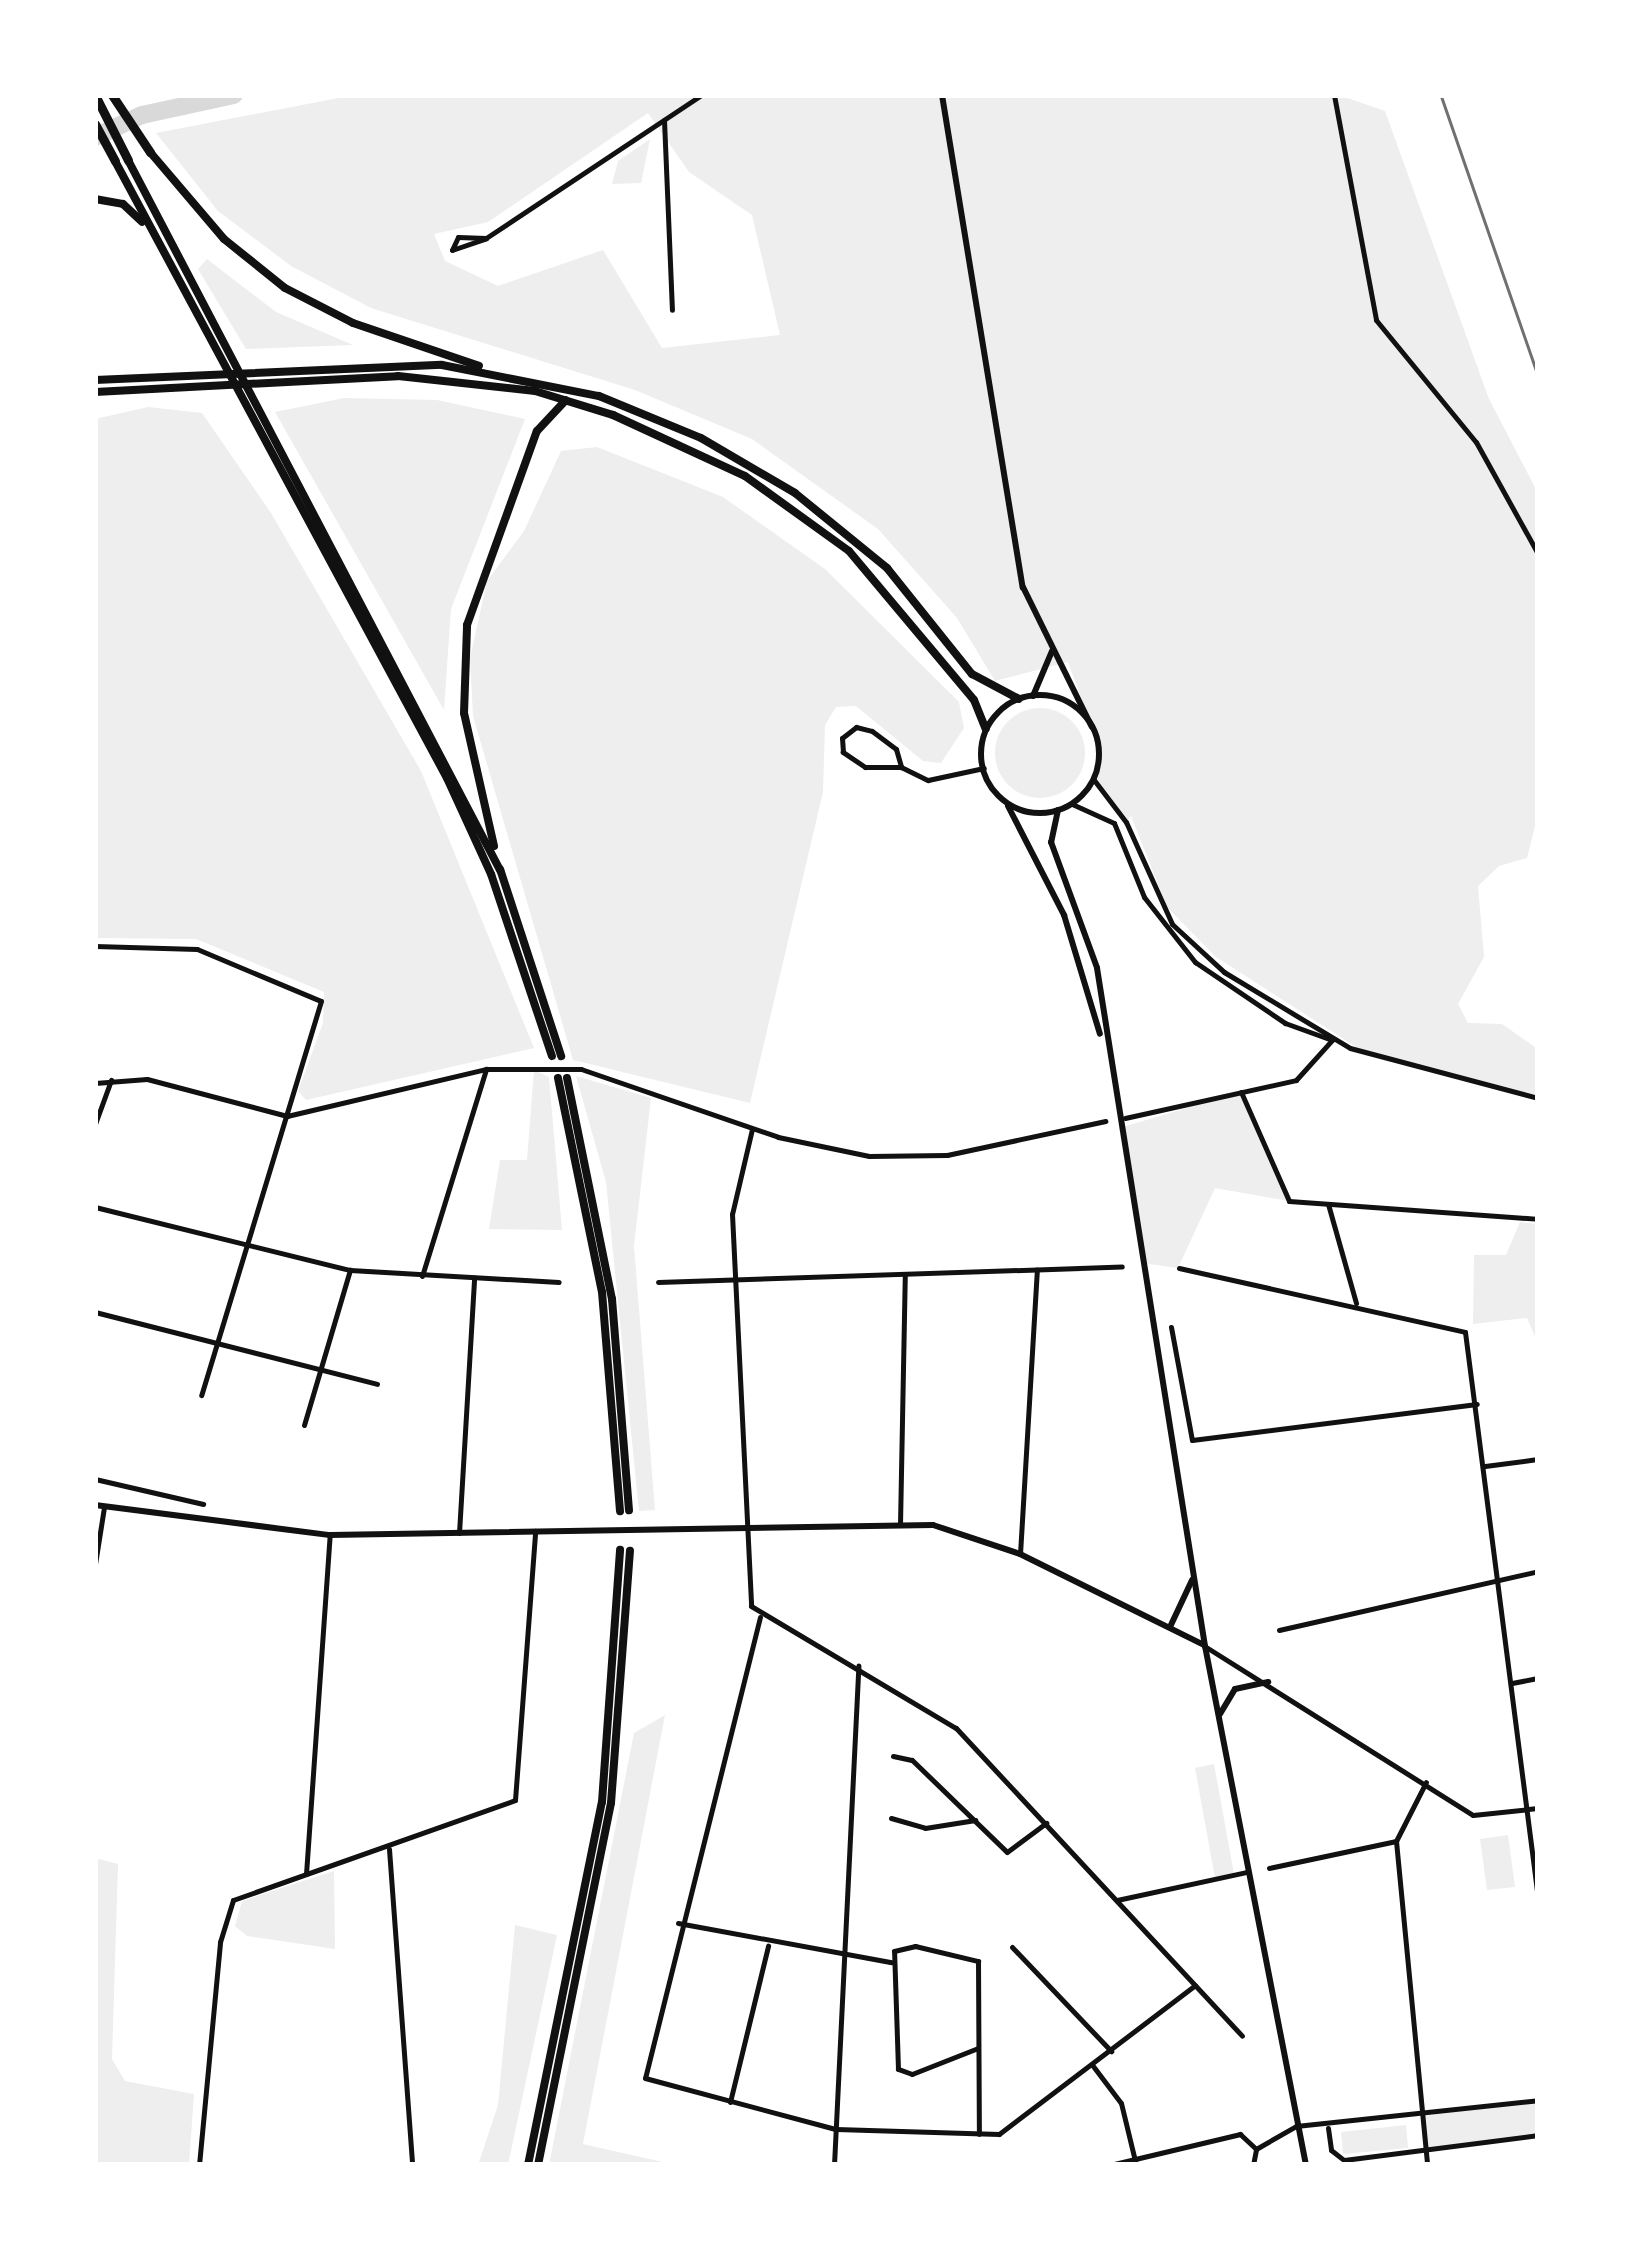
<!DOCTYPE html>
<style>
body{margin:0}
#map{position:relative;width:1633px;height:2260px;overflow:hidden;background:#fff;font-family:"Nunito Sans",sans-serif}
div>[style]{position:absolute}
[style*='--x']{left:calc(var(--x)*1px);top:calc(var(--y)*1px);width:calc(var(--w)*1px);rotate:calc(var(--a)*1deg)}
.green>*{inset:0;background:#eee}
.round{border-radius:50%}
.river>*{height:18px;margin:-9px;padding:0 9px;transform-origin:9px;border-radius:9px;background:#d9d9d9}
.minor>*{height:5px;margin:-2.5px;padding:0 2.5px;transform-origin:2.5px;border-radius:2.5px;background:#111}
.tertiary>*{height:5px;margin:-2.5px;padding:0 2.5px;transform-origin:2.5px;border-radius:2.5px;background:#111}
.secondary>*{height:6px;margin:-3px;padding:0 3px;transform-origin:3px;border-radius:3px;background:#111}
.secondary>.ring{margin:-3px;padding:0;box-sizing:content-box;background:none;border:6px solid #111;border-radius:50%}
.trunk>*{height:8px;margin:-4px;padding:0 4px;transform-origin:4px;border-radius:4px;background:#111}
.motorway>*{height:9px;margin:-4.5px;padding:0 4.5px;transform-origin:4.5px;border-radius:4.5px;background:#111}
.rail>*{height:2.5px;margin:-1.25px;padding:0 1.25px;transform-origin:1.25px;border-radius:1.25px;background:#707070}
span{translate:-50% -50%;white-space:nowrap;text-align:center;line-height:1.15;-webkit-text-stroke:8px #fff;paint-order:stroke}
.frame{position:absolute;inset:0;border:98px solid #fff;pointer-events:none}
</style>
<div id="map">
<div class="green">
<i style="clip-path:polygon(evenodd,354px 95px,1339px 95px,1385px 111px,1489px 399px,1538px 493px,1538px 814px,1527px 858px,1499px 866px,1478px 886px,1484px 957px,1458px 1004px,1468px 1023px,1502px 1024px,1538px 1049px,1538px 1098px,1370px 1056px,1216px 957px,1167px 907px,1131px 816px,1126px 822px,1094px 780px,1098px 744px,1068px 662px,995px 681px,957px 618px,878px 529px,752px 439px,635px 390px,371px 308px,291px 266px,218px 211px,156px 133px,354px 95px,648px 113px,689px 172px,752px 215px,780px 335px,662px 348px,603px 250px,498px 286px,445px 261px,434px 234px,488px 222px,648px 113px)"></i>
<i style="clip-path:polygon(650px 139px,641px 183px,612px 184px,618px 161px)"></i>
<i style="clip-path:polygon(207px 259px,276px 312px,353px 345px,246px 349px,198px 269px)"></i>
<i style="clip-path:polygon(344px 398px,437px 400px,525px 419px,451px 609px,444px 710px,275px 412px)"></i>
<i style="clip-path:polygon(148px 407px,202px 413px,271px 513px,421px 771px,534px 1048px,306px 1100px,298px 1091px,323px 1023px,324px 992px,196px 939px,98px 938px,95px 419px)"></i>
<i style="clip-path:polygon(597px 447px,723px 497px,825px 569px,959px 702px,964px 728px,941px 763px,923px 761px,856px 706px,836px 707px,825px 725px,823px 792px,750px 1103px,573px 1060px,473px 716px,470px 658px,487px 581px,524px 531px,561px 451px)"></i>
<i class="round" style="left:995px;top:708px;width:90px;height:90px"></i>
<i style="clip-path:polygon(534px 1070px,549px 1077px,562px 1230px,489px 1229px,500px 1160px,527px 1160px)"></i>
<i style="clip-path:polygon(576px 1076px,651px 1098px,634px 1246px,655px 1510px,639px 1511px,606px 1182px)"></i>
<i style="clip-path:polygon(1241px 1092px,1289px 1201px,1215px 1188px,1178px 1268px,1142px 1263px,1119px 1128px)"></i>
<i style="clip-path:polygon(1520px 1222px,1538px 1224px,1538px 1344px,1527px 1318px,1473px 1324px,1474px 1255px,1506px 1255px)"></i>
<i style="clip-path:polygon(665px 1715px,583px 2144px,676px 2165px,549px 2165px,634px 1733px)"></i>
<i style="clip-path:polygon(1214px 1764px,1234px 1874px,1215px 1878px,1195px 1768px)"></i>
<i style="clip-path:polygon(1508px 1835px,1515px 1887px,1487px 1890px,1480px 1839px)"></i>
<i style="clip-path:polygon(95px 1858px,118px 1864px,112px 2059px,125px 2081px,194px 2094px,189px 2165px,95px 2165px)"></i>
<i style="clip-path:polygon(334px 1871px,335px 1949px,247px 1936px,235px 1926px,242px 1901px)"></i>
<i style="clip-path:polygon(515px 1925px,557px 1935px,508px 2165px,478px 2165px,498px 2105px)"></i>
<i style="clip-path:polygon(1538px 2100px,1538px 2135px,1426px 2150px,1423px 2116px)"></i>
<i style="clip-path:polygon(1406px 2125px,1408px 2148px,1343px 2154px,1341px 2132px)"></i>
</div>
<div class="river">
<i style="--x:95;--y:137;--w:52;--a:-25.1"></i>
<i style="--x:142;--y:115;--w:94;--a:-12.3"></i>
</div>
<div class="minor">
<i style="--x:1334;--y:95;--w:229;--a:79.4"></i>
<i style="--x:1376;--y:320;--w:158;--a:50.7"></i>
<i style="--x:1476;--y:442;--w:128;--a:61"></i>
<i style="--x:664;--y:120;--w:190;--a:87.6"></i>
<i style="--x:486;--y:238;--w:28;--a:-178"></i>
<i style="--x:458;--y:237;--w:14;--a:115"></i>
<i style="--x:452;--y:250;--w:36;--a:-19"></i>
<i style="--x:486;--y:238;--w:258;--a:-33.6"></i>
<i style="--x:901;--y:767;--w:36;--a:180"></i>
<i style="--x:865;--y:767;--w:27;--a:-146"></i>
<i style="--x:843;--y:752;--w:14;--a:-94"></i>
<i style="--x:842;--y:738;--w:18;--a:-38"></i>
<i style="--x:856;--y:727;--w:16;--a:14"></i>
<i style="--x:872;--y:731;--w:30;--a:37"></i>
<i style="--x:896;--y:749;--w:19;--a:74"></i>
<i style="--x:901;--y:767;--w:30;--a:26"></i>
<i style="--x:928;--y:780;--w:57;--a:-12.1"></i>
<i style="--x:95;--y:946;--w:102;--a:1.7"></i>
<i style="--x:197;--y:949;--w:134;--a:22.8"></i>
<i style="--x:321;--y:1001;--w:412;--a:106.9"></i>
<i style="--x:95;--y:1083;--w:52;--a:-4.4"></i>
<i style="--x:147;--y:1079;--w:145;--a:14.8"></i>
<i style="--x:287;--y:1116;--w:204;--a:-13.3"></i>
<i style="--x:486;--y:1069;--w:95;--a:0"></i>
<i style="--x:581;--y:1069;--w:208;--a:19"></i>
<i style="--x:778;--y:1137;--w:93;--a:11.8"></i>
<i style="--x:869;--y:1156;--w:78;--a:-0.7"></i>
<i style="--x:947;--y:1155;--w:162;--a:-12.1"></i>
<i style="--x:1241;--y:1092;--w:119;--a:66.2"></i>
<i style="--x:1289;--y:1201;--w:250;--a:4.1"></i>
<i style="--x:1125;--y:1118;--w:175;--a:-12.5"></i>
<i style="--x:1296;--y:1080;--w:54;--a:-48"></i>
<i style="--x:95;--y:1124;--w:47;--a:-70"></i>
<i style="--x:752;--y:1129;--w:87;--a:103.2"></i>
<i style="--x:732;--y:1214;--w:392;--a:87.2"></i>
<i style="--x:751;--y:1606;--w:239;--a:30.8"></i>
<i style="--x:956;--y:1728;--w:420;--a:47.1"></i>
<i style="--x:1328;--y:1204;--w:103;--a:74.2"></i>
<i style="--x:95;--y:1207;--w:263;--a:13.9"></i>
<i style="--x:350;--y:1270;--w:209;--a:3.3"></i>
<i style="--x:1179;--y:1268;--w:293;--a:12.6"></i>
<i style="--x:1465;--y:1332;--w:572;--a:82.66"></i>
<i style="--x:422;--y:1276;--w:217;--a:-72.8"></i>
<i style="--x:658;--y:1282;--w:464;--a:-1.9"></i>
<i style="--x:95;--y:1312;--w:291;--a:14.3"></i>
<i style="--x:1171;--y:1327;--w:115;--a:79.5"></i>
<i style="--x:1192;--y:1440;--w:287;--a:-7.2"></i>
<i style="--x:304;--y:1425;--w:162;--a:-73.5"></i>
<i style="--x:1485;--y:1466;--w:53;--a:-7.5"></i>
<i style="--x:95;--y:1479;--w:111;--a:13"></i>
<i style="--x:900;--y:1525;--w:251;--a:-88.9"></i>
<i style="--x:459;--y:1533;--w:256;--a:-86.6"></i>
<i style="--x:1020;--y:1554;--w:285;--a:-86.6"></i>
<i style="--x:95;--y:1564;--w:58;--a:-81"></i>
<i style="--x:760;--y:1617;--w:475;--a:104"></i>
<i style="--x:645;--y:2078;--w:198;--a:15"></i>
<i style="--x:836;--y:2129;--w:163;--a:1.8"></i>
<i style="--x:999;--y:2134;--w:246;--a:-37.2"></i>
<i style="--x:1279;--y:1630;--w:266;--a:-12.8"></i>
<i style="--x:1206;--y:1647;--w:315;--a:32.2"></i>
<i style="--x:1473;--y:1815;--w:65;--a:-6.1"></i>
<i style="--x:1512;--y:1683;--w:26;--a:-11"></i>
<i style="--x:893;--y:1756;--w:19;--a:12"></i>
<i style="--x:912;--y:1760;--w:132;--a:44.1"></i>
<i style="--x:1007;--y:1852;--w:49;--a:-36.6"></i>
<i style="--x:891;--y:1818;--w:35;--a:16"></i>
<i style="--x:925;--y:1828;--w:51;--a:-9.1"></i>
<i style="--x:1396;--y:1841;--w:325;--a:84.5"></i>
<i style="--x:389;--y:1849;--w:317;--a:85.8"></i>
<i style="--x:1269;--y:1868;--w:130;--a:-12"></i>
<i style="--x:1396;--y:1841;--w:66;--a:-63"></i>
<i style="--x:306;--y:1874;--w:340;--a:-86"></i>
<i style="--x:1117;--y:1900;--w:132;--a:-12.2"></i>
<i style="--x:678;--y:1923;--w:217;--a:10.4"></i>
<i style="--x:1012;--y:1947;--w:144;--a:46.4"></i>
<i style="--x:978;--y:2048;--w:71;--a:158.5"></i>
<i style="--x:912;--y:2074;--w:15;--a:-160"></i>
<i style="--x:898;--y:2069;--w:118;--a:-91.9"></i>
<i style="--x:894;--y:1951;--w:22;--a:-13"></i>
<i style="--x:915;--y:1946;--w:65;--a:13.4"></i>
<i style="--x:978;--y:1961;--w:173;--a:89.7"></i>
<i style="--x:1093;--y:2066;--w:46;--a:52.9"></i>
<i style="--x:1121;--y:2103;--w:64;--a:76.4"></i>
<i style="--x:730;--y:2102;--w:161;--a:-76.3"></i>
<i style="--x:1328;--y:2128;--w:22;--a:82"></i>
<i style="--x:1331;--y:2150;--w:16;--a:38"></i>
<i style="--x:1344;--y:2160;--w:196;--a:-7.3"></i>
<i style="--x:199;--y:2165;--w:224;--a:-84.6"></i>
<i style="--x:220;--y:1942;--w:44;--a:-72.8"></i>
<i style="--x:233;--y:1900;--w:299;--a:-19.5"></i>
<i style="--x:515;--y:1800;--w:270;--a:-85.7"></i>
<i style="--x:834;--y:2165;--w:500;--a:-87.2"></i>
<i style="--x:1110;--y:2165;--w:134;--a:-13.4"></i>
<i style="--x:1240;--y:2134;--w:22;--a:43"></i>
<i style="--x:1256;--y:2149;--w:46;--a:-29.9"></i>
<i style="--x:1296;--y:2126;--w:243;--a:-6.1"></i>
<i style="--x:1253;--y:2165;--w:16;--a:-79"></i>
</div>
<div class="tertiary">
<i style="--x:1094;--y:780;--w:53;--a:52.7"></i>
<i style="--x:1126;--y:822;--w:112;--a:65.7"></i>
<i style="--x:1172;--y:924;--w:71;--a:42.7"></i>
<i style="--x:1224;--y:972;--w:147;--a:31.1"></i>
<i style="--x:1350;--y:1048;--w:195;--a:14.9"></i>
<i style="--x:1072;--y:804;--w:46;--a:24.3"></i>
<i style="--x:1114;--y:823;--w:80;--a:67.9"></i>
<i style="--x:1144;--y:897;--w:83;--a:51.9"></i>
<i style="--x:1195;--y:962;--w:109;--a:34.1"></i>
<i style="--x:1285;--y:1023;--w:50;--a:19.9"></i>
</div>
<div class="secondary">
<i style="--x:942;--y:95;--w:499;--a:80.7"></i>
<i style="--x:1023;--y:587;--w:156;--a:63.8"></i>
<i class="ring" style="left:981px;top:695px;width:112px;height:112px"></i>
<i style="--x:1033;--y:696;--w:49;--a:-67.1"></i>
<i style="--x:1008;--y:806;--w:123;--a:62.8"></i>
<i style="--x:1064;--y:915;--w:124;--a:73.2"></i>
<i style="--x:1058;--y:810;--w:33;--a:102"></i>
<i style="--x:1051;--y:842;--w:134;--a:69.9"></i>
<i style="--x:1097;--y:968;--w:687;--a:80.95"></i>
<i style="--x:1205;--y:1646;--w:529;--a:78.99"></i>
<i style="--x:95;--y:1505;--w:237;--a:7.3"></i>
<i style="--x:330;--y:1535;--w:603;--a:-0.95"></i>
<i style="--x:933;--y:1525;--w:92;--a:18.4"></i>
<i style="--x:1020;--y:1554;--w:205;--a:26.3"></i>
<i style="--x:1170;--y:1627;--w:52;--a:-64.9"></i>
<i style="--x:1220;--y:1714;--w:29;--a:-59"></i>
<i style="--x:1235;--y:1689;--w:34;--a:-12"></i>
</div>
<div class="trunk">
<i style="--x:150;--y:152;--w:114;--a:49.6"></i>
<i style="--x:224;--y:239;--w:78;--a:38.8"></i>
<i style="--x:285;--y:288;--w:76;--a:27.2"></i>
<i style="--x:353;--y:323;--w:133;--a:18.8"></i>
<i style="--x:128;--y:160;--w:802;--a:62.35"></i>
<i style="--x:115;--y:161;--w:701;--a:61.72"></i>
<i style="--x:447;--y:778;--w:106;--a:65.4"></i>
<i style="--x:491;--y:874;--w:192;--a:71.5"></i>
<i style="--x:95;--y:199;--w:28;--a:10"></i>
<i style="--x:123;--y:204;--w:26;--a:43"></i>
<i style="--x:95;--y:380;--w:347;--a:-2.5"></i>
<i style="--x:442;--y:365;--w:160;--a:11.2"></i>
<i style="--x:599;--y:396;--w:110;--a:22.4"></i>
<i style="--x:701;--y:438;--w:109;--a:30.3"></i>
<i style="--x:795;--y:493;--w:119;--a:39.2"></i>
<i style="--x:887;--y:568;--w:136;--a:51.3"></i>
<i style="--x:972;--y:674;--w:53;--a:28"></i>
<i style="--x:95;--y:392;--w:303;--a:-3"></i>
<i style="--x:398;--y:376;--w:138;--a:6.2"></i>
<i style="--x:535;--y:391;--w:82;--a:17.1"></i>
<i style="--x:613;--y:415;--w:145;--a:24.8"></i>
<i style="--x:745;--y:476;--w:128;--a:35.8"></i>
<i style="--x:849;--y:551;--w:194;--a:50"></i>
<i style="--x:974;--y:700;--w:31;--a:68"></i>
<i style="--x:494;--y:846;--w:136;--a:-102.7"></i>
<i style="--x:464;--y:713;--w:88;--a:-88"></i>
<i style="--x:467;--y:625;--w:206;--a:-70.2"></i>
<i style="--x:537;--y:431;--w:42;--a:-46.9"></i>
<i style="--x:500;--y:869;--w:197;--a:71.9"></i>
<i style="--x:558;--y:1078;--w:218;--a:78.4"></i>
<i style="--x:602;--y:1292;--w:220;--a:85.3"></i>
<i style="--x:567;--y:1078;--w:226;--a:78.5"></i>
<i style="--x:612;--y:1299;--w:212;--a:85.4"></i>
<i style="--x:528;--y:2165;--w:370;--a:-78.5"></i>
<i style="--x:602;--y:1802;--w:253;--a:-85.9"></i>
<i style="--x:538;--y:2165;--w:369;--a:-78.6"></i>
<i style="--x:611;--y:1803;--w:253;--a:-85.7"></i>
</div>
<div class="motorway">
<i style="--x:95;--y:95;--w:73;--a:63.1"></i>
<i style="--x:112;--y:95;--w:69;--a:56.3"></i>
<i style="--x:95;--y:124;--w:42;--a:61.6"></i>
</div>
<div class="rail">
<i style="--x:1441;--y:95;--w:296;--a:70.9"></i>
</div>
<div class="frame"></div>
</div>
